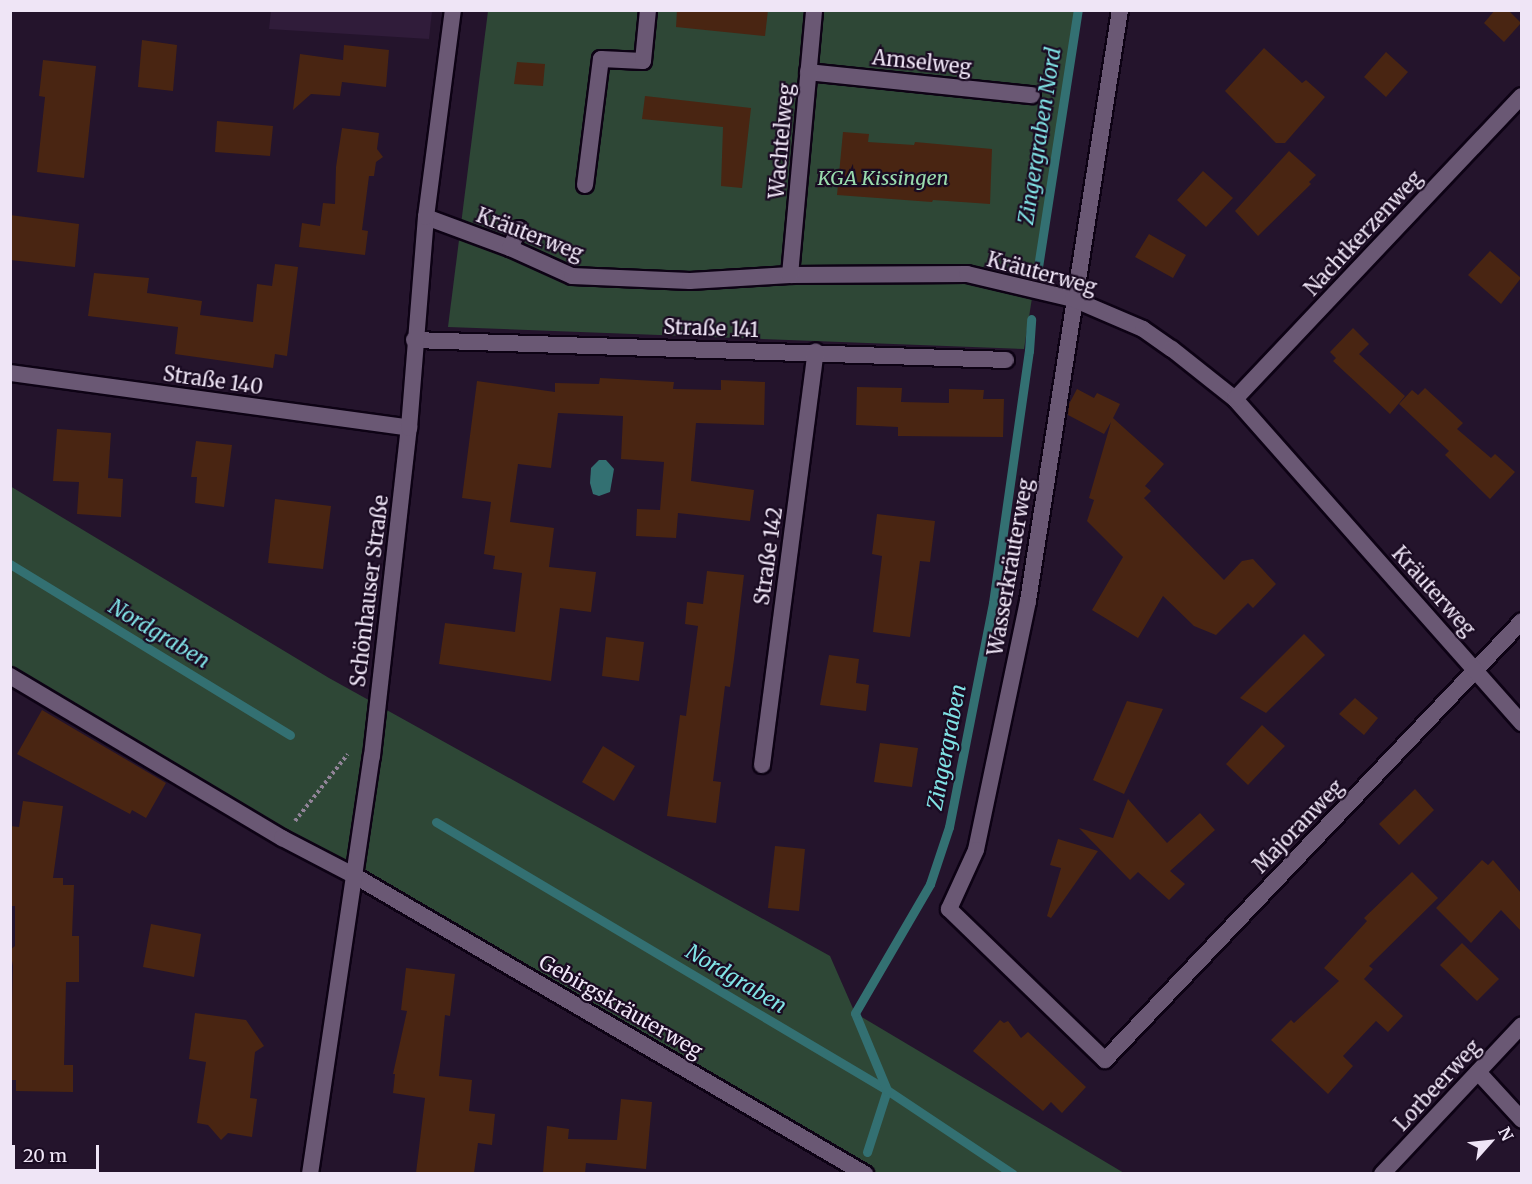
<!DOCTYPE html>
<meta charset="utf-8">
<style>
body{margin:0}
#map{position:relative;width:1532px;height:1184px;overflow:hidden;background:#24142c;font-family:Merriweather,serif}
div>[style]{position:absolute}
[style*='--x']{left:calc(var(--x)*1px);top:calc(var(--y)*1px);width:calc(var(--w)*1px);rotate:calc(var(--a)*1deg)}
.built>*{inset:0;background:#301c3a}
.green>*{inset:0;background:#2e4736}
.water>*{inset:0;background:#337072}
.stream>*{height:9px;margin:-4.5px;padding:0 4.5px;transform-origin:4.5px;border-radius:4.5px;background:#337072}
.building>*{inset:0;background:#492512}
.path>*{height:4px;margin-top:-2px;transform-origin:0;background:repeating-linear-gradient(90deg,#918498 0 3px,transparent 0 6px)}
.roads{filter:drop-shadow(2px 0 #0d0214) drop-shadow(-2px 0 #0d0214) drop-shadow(0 2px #0d0214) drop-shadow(0 -2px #0d0214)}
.service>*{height:16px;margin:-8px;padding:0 8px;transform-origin:8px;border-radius:8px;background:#6a5874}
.minor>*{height:16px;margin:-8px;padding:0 8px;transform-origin:8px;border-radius:8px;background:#6a5874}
.tertiary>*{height:16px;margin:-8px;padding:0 8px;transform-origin:8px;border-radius:8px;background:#6a5874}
span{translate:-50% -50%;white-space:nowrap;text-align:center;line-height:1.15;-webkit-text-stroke:4.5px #1a0b22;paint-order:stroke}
.street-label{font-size:20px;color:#efe5f6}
.park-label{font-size:20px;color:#99dbad;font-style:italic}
.water-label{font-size:21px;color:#81e3e6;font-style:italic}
.frame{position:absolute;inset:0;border:12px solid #efe5f6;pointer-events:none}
.north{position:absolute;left:1460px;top:1112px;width:60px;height:60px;-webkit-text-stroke:4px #1a0b22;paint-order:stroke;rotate:63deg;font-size:16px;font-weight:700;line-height:24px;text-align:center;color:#efe5f6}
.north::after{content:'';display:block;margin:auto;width:21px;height:27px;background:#efe5f6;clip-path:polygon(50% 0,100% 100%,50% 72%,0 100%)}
.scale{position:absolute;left:12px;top:1145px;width:87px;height:27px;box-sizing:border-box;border:3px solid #efe5f6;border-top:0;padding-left:8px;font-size:18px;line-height:21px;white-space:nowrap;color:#efe5f6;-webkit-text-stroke:4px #1a0b22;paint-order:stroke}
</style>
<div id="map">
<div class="built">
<i style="clip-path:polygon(271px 11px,271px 10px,432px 11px,429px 39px,269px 29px)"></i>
</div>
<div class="green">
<i style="clip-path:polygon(488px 11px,1077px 11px,1024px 349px,448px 327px)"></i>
<i style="clip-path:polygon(10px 486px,329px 678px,830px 956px,855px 1013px,1124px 1173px,865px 1173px,355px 876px,11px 666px)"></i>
</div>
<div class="water">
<i style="clip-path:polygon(599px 460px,606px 460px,614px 469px,610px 492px,599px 496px,593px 494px,590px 483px,591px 468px)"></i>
</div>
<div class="stream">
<i style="--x:1038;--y:267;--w:260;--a:-81.2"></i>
<i style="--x:10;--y:564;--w:328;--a:31.4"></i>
<i style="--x:436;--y:822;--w:525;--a:30.72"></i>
<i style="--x:887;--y:1090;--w:151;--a:33.7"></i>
<i style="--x:867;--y:1152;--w:65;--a:-72.1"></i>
<i style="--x:887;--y:1090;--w:83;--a:-112.6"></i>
<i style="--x:855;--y:1013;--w:149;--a:-59.8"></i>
<i style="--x:930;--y:884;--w:60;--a:-71.6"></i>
<i style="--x:949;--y:827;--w:228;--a:-78.9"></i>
<i style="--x:993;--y:603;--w:255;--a:-81.9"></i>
<i style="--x:1029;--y:351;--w:32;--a:-86"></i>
</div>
<div class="building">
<i style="clip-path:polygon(677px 10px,768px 10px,765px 36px,676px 27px)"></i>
<i style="clip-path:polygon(1495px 10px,1508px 10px,1521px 23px,1504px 42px,1484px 23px)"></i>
<i style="clip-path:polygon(142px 40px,177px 45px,173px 91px,138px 87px)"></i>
<i style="clip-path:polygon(344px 45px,389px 50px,386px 87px,342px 82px,340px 96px,311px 94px,293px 110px,300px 54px,343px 60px)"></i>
<i style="clip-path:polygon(1264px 48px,1302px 83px,1306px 80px,1325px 97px,1285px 143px,1276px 143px,1225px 91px)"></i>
<i style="clip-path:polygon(1386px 52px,1408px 72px,1386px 97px,1364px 77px)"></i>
<i style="clip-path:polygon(43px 60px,96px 66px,84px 178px,37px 172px,45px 97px,39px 96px)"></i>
<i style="clip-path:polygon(517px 62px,545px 64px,543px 86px,514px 84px)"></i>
<i style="clip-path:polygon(645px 96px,751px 108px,742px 188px,721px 186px,723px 127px,642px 119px)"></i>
<i style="clip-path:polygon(217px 121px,273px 126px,270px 156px,215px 152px)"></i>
<i style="clip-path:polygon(342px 128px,379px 133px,377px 149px,383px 157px,376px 162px,374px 176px,369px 176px,362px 230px,368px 231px,365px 255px,299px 247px,302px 223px,320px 226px,323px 203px,335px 204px,336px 167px)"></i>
<i style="clip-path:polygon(843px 132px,869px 134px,868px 142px,914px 145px,915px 142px,992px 149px,990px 204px,933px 200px,932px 202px,837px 195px)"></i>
<i style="clip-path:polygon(1289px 151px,1316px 175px,1309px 182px,1311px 184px,1258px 236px,1235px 211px)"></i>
<i style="clip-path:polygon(1203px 171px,1233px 198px,1206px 227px,1177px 200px)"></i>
<i style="clip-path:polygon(10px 215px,79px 224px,75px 267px,10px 260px)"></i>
<i style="clip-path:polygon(1149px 234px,1186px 255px,1173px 278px,1135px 257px)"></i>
<i style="clip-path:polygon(1490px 251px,1521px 278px,1501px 304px,1468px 275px)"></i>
<i style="clip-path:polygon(275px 264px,298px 267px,287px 356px,275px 354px,273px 368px,175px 354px,178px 327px,88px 316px,94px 273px,149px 278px,147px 293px,202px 301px,200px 315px,253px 322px,257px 284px,272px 286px)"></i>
<i style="clip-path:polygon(1353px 328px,1369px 344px,1359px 354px,1405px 396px,1390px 414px,1333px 361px,1336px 358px,1330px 352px)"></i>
<i style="clip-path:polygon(600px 378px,674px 382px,673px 389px,721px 390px,721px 380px,765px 382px,764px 425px,696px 423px,691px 481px,754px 490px,750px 521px,678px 513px,676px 538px,636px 536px,637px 509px,660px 510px,664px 462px,621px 459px,623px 416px,558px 413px,551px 468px,518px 464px,510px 522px,554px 528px,549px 567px,596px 572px,591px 612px,560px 608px,551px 681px,439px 664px,445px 623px,515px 632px,522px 573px,493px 569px,495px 556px,484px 554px,491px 502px,462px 498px,477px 381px,555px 392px,555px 383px,599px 384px)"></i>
<i style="clip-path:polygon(857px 387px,902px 388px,901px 402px,949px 403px,949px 389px,984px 390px,983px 399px,1004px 399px,1003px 437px,898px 436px,898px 427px,856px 425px)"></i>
<i style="clip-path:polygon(1425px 388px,1463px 423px,1457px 429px,1491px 458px,1495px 454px,1515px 472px,1490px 499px,1445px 455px,1449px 451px,1399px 404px,1412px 390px,1418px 395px)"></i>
<i style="clip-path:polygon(1077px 389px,1094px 398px,1097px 393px,1120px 404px,1113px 418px,1164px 464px,1145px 486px,1151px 491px,1144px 498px,1224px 580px,1242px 561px,1253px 559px,1276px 584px,1253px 608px,1248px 603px,1216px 635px,1194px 626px,1163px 596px,1138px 638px,1092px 610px,1123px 557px,1087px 521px,1094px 500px,1089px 498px,1111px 422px,1104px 434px,1068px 415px,1069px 404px)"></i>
<i style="clip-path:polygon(57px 429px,111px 433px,108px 478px,123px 479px,121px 517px,77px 514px,79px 482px,53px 481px)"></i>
<i style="clip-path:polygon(196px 441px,232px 445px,224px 507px,195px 503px,197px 477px,191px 477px)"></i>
<i style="clip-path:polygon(275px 499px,331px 506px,323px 569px,268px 563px)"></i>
<i style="clip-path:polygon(877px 514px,935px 521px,930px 562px,920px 561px,910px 637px,873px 632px,882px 556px,872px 554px)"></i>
<i style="clip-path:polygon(707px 571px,744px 575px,734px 659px,730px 687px,725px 686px,713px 781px,721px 782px,716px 823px,667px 816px,680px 715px,686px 716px,698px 626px,685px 624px,687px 602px,703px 604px)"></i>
<i style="clip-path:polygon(1304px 634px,1325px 655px,1266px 713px,1240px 698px)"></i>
<i style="clip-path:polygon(606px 637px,644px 642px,639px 681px,602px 676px)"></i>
<i style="clip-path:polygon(829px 655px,859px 659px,856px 683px,869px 685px,866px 711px,820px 705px)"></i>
<i style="clip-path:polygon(1355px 698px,1378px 718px,1364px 735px,1339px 714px)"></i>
<i style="clip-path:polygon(1127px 701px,1163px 709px,1124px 794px,1093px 780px)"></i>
<i style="clip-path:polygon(42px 710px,166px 783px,146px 818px,132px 810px,130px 814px,17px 754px)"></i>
<i style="clip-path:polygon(1262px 725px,1285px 746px,1248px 785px,1226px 764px)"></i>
<i style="clip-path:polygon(880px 743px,918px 748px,912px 787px,874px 782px)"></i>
<i style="clip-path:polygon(603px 746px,635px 766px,614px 801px,582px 782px)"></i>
<i style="clip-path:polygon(1415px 789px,1434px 810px,1399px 845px,1379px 824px)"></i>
<i style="clip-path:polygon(1128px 799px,1167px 843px,1200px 813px,1215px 830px,1170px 871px,1185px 884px,1169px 900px,1138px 872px,1130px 880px,1079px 828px,1113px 838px)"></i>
<i style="clip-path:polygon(23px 801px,63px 806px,53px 878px,63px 878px,63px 885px,74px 885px,72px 936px,79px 936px,79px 982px,66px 982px,64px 1065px,73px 1065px,73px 1092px,16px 1091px,16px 1080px,10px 1080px,13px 966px,10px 950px,15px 946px,15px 906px,10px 906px,10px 826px,19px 827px)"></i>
<i style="clip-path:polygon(1058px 839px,1098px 851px,1051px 918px,1047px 916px,1061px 868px,1050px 865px)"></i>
<i style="clip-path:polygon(775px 846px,805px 849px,799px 911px,768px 908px)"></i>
<i style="clip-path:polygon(1482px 860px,1488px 865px,1493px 860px,1521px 893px,1521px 931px,1501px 910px,1471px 943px,1436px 908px)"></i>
<i style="clip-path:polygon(1412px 872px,1438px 898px,1369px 966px,1373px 969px,1364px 979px,1403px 1016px,1388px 1032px,1376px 1021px,1343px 1056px,1353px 1066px,1328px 1094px,1271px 1040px,1291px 1020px,1294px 1023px,1339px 981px,1324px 968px,1367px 921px,1364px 918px)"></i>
<i style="clip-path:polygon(151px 924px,201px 934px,194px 977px,143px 967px)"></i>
<i style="clip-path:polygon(1462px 943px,1499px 979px,1477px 1001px,1440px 965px)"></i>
<i style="clip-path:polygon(406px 968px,455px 974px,450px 1016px,445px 1015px,439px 1076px,472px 1080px,469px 1111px,495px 1114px,492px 1145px,478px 1143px,474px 1173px,416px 1173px,425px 1098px,393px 1093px,395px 1074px,393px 1074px,407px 1011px,401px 1010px)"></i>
<i style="clip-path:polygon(195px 1013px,246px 1020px,264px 1046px,255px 1052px,250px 1098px,257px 1099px,252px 1137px,228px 1133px,221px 1140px,208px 1125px,197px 1123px,206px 1062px,189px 1059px)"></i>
<i style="clip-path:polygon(1000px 1020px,1004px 1023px,1008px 1021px,1021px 1038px,1028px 1032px,1086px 1087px,1062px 1113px,1051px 1102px,1043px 1111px,973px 1051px)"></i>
<i style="clip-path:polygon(621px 1099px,652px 1102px,646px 1169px,586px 1163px,585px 1173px,543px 1173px,547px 1126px,569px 1129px,568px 1139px,617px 1140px)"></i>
</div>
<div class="path">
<i style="--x:295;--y:821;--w:85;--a:-51.7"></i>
</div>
<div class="roads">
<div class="service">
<i style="--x:1120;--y:10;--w:598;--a:98.85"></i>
<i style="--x:1028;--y:601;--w:254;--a:101.8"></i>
<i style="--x:976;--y:850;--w:65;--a:114.6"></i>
<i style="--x:949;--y:909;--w:217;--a:44.1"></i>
<i style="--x:1105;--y:1060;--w:605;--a:-46.47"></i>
<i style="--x:808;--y:72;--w:225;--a:5.9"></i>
<i style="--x:585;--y:185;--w:127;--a:-82.8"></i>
<i style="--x:601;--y:59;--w:42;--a:2.7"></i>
<i style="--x:643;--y:61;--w:51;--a:-84.4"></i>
<i style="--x:426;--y:217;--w:90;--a:20.3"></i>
<i style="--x:510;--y:248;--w:68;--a:24.3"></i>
<i style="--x:572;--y:276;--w:118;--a:2.4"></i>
<i style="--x:690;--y:281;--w:100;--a:-3.4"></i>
<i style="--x:790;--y:275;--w:177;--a:-0.3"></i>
<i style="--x:967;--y:274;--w:109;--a:13.3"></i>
<i style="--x:1073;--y:299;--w:76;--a:23.2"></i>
<i style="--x:1143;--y:329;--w:35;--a:35"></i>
<i style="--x:1172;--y:349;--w:80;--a:38.4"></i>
<i style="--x:1235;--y:399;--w:433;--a:48.5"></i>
<i style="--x:510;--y:248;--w:21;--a:-65"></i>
<i style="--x:790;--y:275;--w:266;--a:-84.8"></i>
<i style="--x:1235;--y:399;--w:417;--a:-46.6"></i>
<i style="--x:355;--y:876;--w:591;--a:30.3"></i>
<i style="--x:1478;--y:1072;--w:65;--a:47.5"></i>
<i style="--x:1382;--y:1174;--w:204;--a:-46.8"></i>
</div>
<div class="minor">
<i style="--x:414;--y:340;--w:592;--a:1.93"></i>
<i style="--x:10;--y:373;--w:403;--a:7.8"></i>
<i style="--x:10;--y:676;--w:317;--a:30.8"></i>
<i style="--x:282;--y:838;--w:82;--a:27.5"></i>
<i style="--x:762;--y:765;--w:417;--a:-82.6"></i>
</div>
<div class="tertiary">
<i style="--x:310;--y:1174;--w:423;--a:-81.6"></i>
<i style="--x:372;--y:756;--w:330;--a:-83.6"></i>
<i style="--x:409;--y:428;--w:212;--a:-85.4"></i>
<i style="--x:426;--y:217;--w:209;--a:-82.6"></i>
</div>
</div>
<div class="street-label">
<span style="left:922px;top:62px;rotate:6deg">Amselweg</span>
<span style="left:781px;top:141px;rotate:-85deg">Wachtelweg</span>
<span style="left:1363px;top:233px;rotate:-47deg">Nachtkerzenweg</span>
<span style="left:530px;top:234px;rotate:21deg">Kräuterweg</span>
<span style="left:1042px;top:273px;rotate:15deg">Kräuterweg</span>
<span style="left:711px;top:328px;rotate:2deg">Straße 141</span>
<span style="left:213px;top:380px;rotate:8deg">Straße 140</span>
<span style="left:768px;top:556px;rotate:-82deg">Straße 142</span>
<span style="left:1010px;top:567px;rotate:-80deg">Wasserkräuterweg</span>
<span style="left:369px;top:591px;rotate:-83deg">Schönhauser Straße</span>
<span style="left:1434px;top:591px;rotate:48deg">Kräuterweg</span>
<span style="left:1298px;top:826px;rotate:-46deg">Majoranweg</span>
<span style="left:621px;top:1006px;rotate:30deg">Gebirgskräuterweg</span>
<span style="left:1437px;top:1085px;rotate:-47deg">Lorbeerweg</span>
</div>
<div class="park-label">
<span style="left:883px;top:177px">KGA Kissingen</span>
</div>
<div class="water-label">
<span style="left:1040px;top:136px;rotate:-81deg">Zingergraben Nord</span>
<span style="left:159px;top:634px;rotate:31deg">Nordgraben</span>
<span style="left:947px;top:747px;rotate:-79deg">Zingergraben</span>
<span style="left:736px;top:979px;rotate:31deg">Nordgraben</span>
</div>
<div class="frame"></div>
<div class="north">N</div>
<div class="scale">20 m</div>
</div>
